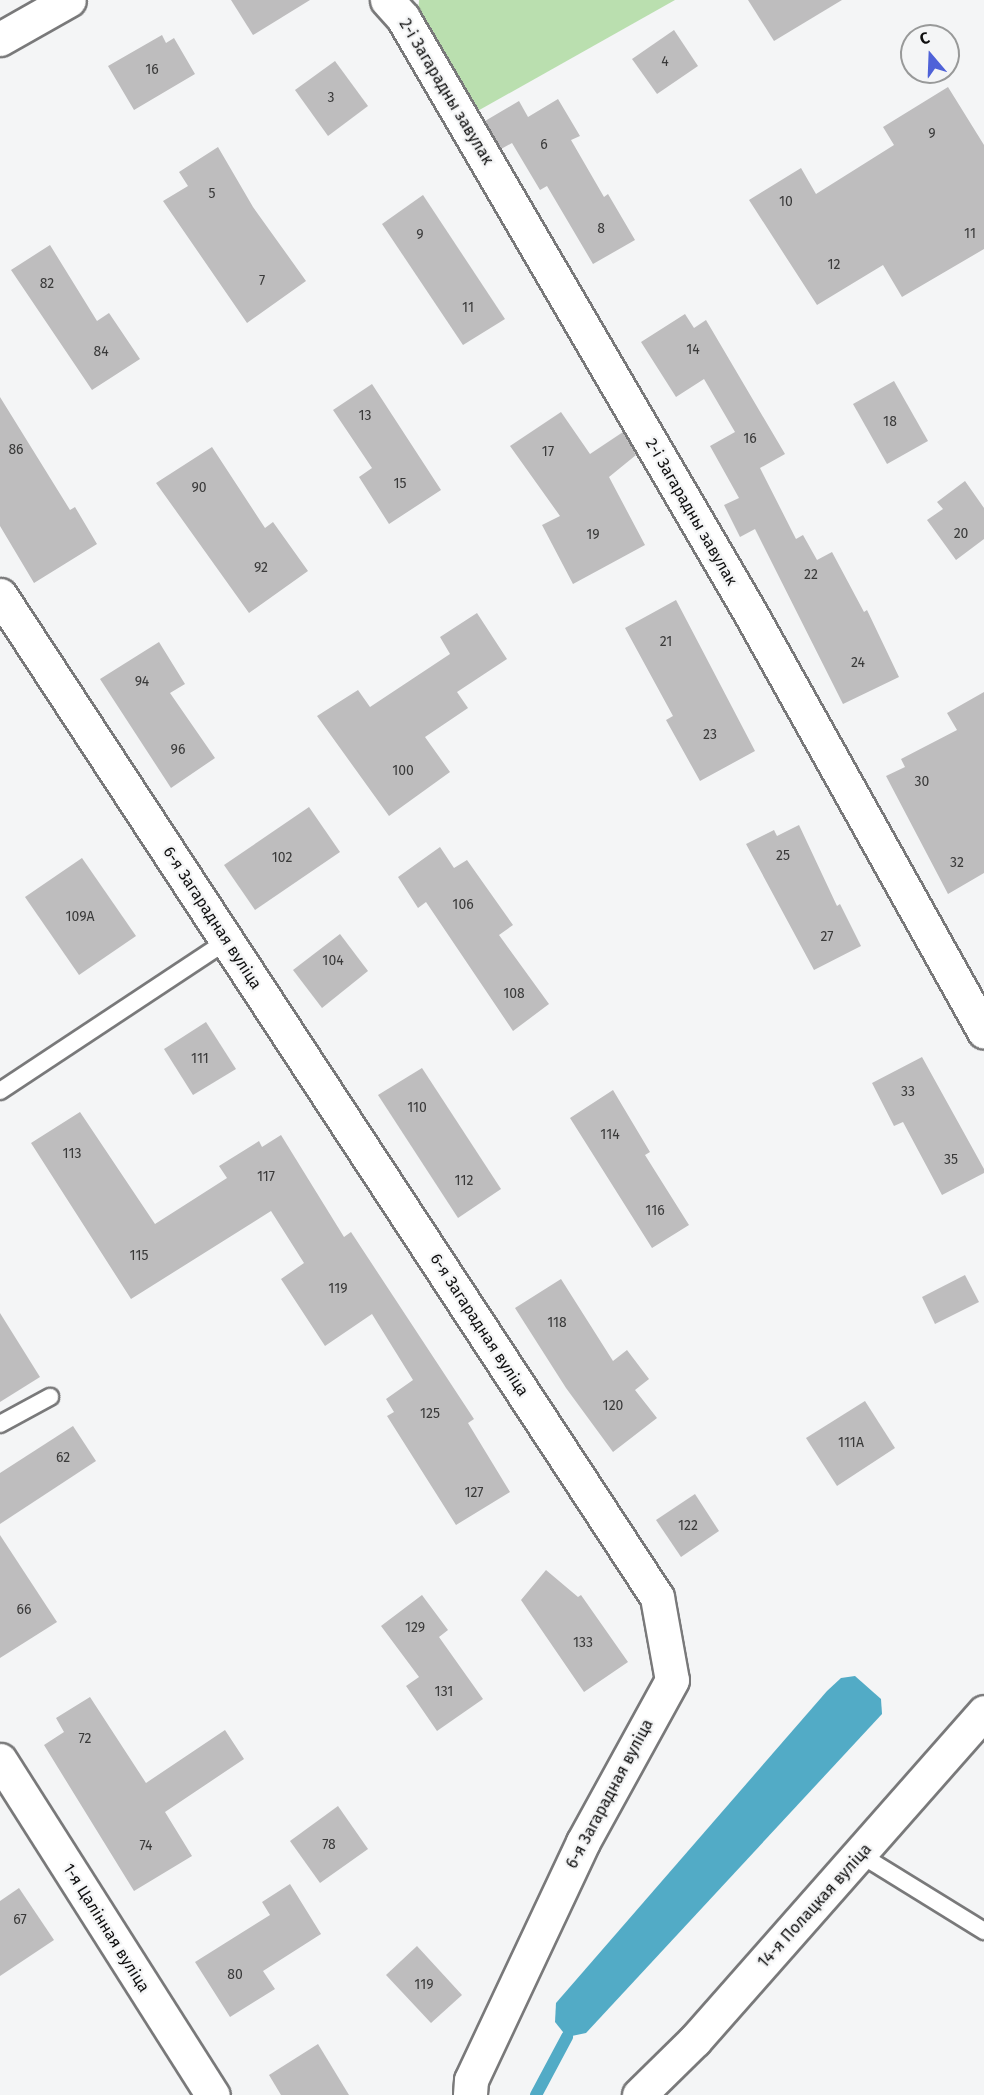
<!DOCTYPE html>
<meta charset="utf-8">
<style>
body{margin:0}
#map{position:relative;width:984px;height:2095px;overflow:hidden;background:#f4f5f6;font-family:"Fira Sans",sans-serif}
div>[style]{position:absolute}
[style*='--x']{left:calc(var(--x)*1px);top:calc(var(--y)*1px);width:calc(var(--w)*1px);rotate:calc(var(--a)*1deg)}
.green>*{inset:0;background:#badfaf}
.water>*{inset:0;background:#52abc6}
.stream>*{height:12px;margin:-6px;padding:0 6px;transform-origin:6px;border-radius:6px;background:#52abc6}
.building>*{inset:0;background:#bebdbe}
.roads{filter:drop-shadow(2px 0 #79797a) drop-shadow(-2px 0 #79797a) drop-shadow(0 2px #79797a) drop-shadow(0 -2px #79797a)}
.lane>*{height:16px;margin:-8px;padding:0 8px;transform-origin:8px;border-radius:8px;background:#fff}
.street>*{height:33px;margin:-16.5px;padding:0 16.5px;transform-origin:16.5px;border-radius:16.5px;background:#fff}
.secondary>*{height:33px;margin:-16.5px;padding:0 16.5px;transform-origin:16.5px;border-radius:16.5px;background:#fff}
span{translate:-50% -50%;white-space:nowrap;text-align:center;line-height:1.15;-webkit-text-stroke:4.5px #f4f5f6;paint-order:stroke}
.number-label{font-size:14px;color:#3a3a3a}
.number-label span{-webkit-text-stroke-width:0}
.street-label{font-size:16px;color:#0e0e0e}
.north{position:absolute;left:900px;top:24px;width:60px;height:60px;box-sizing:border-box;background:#f4f5f6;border:2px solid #989999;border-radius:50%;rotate:341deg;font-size:16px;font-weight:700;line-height:24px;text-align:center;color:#0e0e0e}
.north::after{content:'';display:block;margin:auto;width:21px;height:27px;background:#4f62d8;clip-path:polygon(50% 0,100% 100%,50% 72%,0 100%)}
</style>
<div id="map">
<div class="green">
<i style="clip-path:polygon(419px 0,675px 0,474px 113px,418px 16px)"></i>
</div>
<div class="water">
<i style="clip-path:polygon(855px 1676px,881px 1699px,882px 1714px,586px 2033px,567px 2037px,555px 2022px,556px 2003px,827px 1691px,841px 1678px)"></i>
</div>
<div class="stream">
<i style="--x:536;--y:2095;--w:66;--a:-61.9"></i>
</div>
<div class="building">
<i style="clip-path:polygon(231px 0,310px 0,253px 35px)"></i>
<i style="clip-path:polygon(748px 0,842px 0,774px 41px)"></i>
<i style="clip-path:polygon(674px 30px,698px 66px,657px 94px,632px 59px)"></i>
<i style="clip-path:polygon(162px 35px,166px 43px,174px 38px,195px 74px,134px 110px,108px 66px)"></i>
<i style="clip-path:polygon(335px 61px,368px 106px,328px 136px,295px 90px)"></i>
<i style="clip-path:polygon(948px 87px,984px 145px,984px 249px,902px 297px,883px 265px,817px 305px,749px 200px,801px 168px,816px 194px,894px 145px,883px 127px)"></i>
<i style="clip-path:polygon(558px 99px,580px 136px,571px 140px,604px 197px,608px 194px,635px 240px,593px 264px,547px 186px,540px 190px,512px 143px,501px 149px,485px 121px,519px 101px,528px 117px)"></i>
<i style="clip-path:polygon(218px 147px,253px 207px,306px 281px,247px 323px,163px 201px,188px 186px,179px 172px)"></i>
<i style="clip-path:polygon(423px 195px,505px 319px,463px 345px,382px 224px)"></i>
<i style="clip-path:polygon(50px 245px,97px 321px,109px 313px,140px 359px,92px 390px,11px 270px)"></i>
<i style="clip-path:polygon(685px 314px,694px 328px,706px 320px,785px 454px,760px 468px,796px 539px,803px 535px,817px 560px,832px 552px,864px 612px,867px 610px,899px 677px,843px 704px,755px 529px,740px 537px,724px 505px,739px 498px,710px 446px,735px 432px,704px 379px,676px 397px,641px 342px)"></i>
<i style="clip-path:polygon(894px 381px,928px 441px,887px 464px,853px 404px)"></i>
<i style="clip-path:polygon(372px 384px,441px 490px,389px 524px,359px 477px,372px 468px,333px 410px)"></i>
<i style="clip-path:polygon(0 397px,70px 510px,75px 507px,97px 544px,34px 583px,0 526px)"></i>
<i style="clip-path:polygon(561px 412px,590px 454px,623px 432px,636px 455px,609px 477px,645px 545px,573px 584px,542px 525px,560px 516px,510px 446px)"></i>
<i style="clip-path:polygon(212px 447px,265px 528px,273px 522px,308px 571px,249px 613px,156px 483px)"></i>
<i style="clip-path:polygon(965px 481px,984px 508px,984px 539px,956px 560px,927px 520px,943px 509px,937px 502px)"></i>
<i style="clip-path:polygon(676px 600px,755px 751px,700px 781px,666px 720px,673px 716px,625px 628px)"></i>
<i style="clip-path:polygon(477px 613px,507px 659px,457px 692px,468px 708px,425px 737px,450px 772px,389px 816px,317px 716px,358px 690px,370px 707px,450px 654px,440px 637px)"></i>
<i style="clip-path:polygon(159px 642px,185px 684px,170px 693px,215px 758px,171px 788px,100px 679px)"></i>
<i style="clip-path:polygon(984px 692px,984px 873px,948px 894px,886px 776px,905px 767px,901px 759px,957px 730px,947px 713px)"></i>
<i style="clip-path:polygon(309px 807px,340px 852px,255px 910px,224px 865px)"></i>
<i style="clip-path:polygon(799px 825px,837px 906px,840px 904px,861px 946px,814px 970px,746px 844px,774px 830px,777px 836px)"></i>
<i style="clip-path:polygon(440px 847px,454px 868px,467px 860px,513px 925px,499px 935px,549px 1004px,513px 1031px,426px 902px,418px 908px,398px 877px)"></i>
<i style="clip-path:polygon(82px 858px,136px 936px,79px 975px,25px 897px)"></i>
<i style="clip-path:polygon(340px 934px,368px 971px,322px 1008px,293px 970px)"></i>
<i style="clip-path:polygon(206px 1022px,236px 1069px,193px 1095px,164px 1049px)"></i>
<i style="clip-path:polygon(922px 1057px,984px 1169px,984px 1173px,942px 1195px,903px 1122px,894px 1126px,872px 1083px)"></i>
<i style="clip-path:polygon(422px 1068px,501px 1189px,458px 1218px,378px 1095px)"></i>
<i style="clip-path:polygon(613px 1090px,650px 1152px,645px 1155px,689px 1225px,652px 1248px,570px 1118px)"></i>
<i style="clip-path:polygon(80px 1112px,155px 1224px,227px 1178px,219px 1166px,259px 1141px,262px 1147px,281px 1135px,344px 1237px,351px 1232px,474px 1419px,468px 1423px,510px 1492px,456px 1525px,387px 1416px,394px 1412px,386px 1399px,413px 1380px,372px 1314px,325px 1346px,281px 1279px,304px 1263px,271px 1211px,131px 1299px,31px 1143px)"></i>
<i style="clip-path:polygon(965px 1275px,979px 1302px,935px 1324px,922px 1297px)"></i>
<i style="clip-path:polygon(561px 1279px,613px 1361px,627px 1350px,649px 1379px,635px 1390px,657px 1418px,613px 1452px,566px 1388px,515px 1308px)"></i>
<i style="clip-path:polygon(0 1313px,40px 1377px,0 1402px)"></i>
<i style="clip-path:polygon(865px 1401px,895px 1448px,837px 1486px,806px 1438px)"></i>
<i style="clip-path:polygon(73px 1426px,96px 1461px,0 1524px,0 1473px)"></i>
<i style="clip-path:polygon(695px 1494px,719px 1531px,681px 1557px,656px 1520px)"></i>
<i style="clip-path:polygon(0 1535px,57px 1622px,0 1658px)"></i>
<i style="clip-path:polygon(546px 1570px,578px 1597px,581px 1595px,628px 1662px,584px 1692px,521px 1600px)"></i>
<i style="clip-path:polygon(422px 1595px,448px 1630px,439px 1637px,483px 1699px,437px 1731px,406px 1686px,419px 1677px,381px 1626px)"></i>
<i style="clip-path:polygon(90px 1697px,146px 1783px,225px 1730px,244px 1759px,165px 1812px,192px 1856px,134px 1891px,44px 1745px,64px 1732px,56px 1718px)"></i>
<i style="clip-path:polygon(338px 1806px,368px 1849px,320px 1883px,290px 1841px)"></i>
<i style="clip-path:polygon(290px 1884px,321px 1934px,263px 1971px,275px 1989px,230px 2017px,195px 1962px,270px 1915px,262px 1902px)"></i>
<i style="clip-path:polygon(19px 1888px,54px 1940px,0 1976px,0 1901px)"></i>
<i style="clip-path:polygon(417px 1946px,462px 1995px,431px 2023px,386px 1975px)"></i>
<i style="clip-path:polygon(318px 2044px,349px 2095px,281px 2095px,269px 2075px)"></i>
</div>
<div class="roads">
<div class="lane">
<i style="--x:0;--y:1091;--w:272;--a:-33.5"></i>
<i style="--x:0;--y:1424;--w:57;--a:-28.4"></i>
<i style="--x:861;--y:1855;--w:145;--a:31.7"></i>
</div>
<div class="street">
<i style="--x:387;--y:0;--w:24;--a:48"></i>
<i style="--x:403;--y:18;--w:684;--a:59.73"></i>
<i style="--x:748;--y:609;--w:484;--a:60.8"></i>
<i style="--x:0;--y:39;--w:79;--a:-29.5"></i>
<i style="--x:0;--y:595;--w:1198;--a:56.75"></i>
<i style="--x:657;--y:1597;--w:84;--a:79.8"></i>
<i style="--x:672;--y:1680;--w:185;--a:118.8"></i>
<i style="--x:583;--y:1842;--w:263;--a:115.2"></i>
<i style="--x:471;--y:2080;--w:15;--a:94"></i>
<i style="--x:0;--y:1760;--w:397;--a:57.6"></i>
</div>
<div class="secondary">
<i style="--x:639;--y:2095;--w:78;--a:-44.5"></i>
<i style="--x:695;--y:2040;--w:437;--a:-48.6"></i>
</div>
</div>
<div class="number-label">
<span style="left:665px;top:62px">4</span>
<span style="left:152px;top:70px">16</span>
<span style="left:331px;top:98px">3</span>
<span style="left:932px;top:134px">9</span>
<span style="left:544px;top:145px">6</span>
<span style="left:212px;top:194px">5</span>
<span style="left:786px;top:202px">10</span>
<span style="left:601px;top:229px">8</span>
<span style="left:970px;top:234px">11</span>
<span style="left:420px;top:235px">9</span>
<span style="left:834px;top:265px">12</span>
<span style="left:262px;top:281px">7</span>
<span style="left:47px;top:284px">82</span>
<span style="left:468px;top:308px">11</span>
<span style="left:693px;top:350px">14</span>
<span style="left:101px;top:352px">84</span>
<span style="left:365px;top:416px">13</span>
<span style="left:890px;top:422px">18</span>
<span style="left:750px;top:439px">16</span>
<span style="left:16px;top:450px">86</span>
<span style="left:548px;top:452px">17</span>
<span style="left:400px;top:484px">15</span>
<span style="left:199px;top:488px">90</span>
<span style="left:961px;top:534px">20</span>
<span style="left:593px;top:535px">19</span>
<span style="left:261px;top:568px">92</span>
<span style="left:811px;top:575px">22</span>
<span style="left:666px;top:642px">21</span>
<span style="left:858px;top:663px">24</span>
<span style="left:142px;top:682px">94</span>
<span style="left:710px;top:735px">23</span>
<span style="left:178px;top:750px">96</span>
<span style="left:403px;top:771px">100</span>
<span style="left:922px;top:782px">30</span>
<span style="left:783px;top:856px">25</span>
<span style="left:282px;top:858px">102</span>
<span style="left:957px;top:863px">32</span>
<span style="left:463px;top:905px">106</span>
<span style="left:80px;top:917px">109А</span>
<span style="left:827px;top:937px">27</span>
<span style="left:333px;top:961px">104</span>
<span style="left:514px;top:994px">108</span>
<span style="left:200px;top:1059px">111</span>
<span style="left:908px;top:1092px">33</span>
<span style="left:417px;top:1108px">110</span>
<span style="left:610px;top:1135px">114</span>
<span style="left:72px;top:1154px">113</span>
<span style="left:951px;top:1160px">35</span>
<span style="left:266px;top:1177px">117</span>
<span style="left:464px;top:1181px">112</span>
<span style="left:655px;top:1211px">116</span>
<span style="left:139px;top:1256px">115</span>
<span style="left:338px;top:1289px">119</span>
<span style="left:557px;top:1323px">118</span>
<span style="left:613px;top:1406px">120</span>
<span style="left:430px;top:1414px">125</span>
<span style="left:851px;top:1443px">111А</span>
<span style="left:63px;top:1458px">62</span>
<span style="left:474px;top:1493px">127</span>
<span style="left:688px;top:1526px">122</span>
<span style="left:24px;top:1610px">66</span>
<span style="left:415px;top:1628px">129</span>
<span style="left:583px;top:1643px">133</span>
<span style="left:444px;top:1692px">131</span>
<span style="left:85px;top:1739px">72</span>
<span style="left:329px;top:1845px">78</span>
<span style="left:146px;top:1846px">74</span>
<span style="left:20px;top:1920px">67</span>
<span style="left:235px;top:1975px">80</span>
<span style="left:424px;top:1985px">119</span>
</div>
<div class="street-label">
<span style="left:446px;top:92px;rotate:59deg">2-і Загарадны завулак</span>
<span style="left:691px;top:512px;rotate:60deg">2-і Загарадны завулак</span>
<span style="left:212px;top:918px;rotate:57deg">6-я Загарадная вуліца</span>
<span style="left:479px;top:1325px;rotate:57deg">6-я Загарадная вуліца</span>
<span style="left:610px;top:1794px;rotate:-62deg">6-я Загарадная вуліца</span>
<span style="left:815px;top:1906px;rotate:-48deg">14-я Полацкая вуліца</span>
<span style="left:106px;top:1928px;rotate:58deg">1-я Цалінная вуліца</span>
</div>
<div class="north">С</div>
</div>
